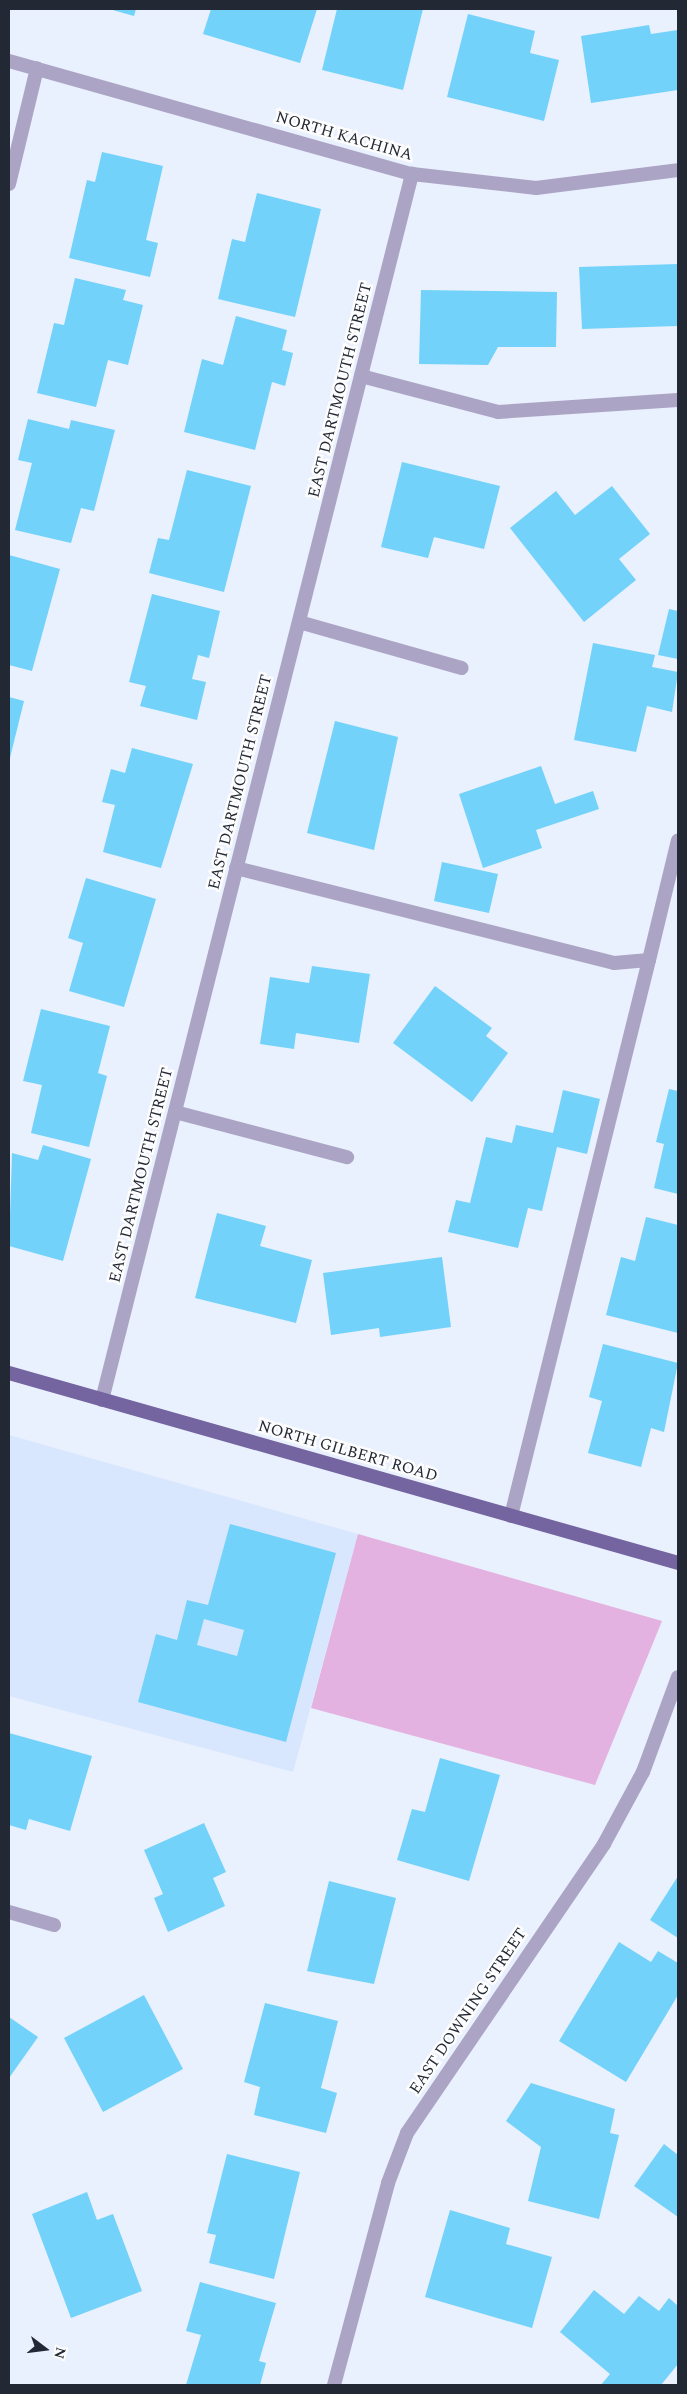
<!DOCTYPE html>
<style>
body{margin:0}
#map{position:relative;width:687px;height:2394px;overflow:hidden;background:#e9f0fe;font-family:Spectral,serif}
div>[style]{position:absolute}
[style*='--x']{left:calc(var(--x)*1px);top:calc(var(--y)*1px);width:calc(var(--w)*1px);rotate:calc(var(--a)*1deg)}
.built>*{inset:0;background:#d9e7fe}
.green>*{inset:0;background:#e4b2e0}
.building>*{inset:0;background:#72d2fa}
.service>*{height:14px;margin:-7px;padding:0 7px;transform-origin:7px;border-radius:7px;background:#aca4c5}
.minor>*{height:14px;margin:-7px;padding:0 7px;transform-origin:7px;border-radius:7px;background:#aca4c5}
.primary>*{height:14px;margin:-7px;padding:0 7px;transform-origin:7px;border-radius:7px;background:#74649f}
span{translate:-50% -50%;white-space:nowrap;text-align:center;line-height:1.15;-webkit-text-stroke:5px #fdfdfd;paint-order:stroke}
.street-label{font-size:16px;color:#222935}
.frame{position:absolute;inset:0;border:10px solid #222935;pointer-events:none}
.north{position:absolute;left:20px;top:2324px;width:50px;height:50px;-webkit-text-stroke:4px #fdfdfd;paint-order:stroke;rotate:105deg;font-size:14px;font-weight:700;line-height:20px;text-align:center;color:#222935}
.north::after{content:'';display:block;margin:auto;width:18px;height:22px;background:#222935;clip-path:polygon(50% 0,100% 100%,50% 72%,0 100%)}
</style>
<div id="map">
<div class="built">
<i style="clip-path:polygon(9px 1435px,358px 1534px,293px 1772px,9px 1696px)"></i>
</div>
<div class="green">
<i style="clip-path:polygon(358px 1534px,662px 1621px,595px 1785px,311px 1708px)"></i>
</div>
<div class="building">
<i style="clip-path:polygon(109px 9px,136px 9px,134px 16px)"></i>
<i style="clip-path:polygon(211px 9px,317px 9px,300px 63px,203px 34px)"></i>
<i style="clip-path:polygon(337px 9px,423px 9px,403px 90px,322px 70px)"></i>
<i style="clip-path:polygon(468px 14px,535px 31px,530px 53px,559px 60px,544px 121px,447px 97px)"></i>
<i style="clip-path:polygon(649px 25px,651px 34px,678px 30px,678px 90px,591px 103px,581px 36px)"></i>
<i style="clip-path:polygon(102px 152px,163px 166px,146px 240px,158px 243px,150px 277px,69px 258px,87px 180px,95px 182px)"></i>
<i style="clip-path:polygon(257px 193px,321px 209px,295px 317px,218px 299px,232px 239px,245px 242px)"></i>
<i style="clip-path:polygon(678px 264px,678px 326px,582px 329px,579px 267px)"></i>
<i style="clip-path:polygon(75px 278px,126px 290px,123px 300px,143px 305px,128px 365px,108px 360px,96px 407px,37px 393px,54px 323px,64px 325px)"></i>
<i style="clip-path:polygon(421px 290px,557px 292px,556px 347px,498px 347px,488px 365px,419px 364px)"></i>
<i style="clip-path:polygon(236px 316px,287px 330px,282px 350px,293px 353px,285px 386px,272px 382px,255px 450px,184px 432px,202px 359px,223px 365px)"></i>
<i style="clip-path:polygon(28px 419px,69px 429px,71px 420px,115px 430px,94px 511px,81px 508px,71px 543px,15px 530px,32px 463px,18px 460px)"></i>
<i style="clip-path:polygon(402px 462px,500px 486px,484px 549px,434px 537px,428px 558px,381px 547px)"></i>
<i style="clip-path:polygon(187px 470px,251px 486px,224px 592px,149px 573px,158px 538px,169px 540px)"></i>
<i style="clip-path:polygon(612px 486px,650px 534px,619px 559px,636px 580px,584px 622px,510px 528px,556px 491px,575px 515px)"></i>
<i style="clip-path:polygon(9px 555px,60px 569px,32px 671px,9px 665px)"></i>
<i style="clip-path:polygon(152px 594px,220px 611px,209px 658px,198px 655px,192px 679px,206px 682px,197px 720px,140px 706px,146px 686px,129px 682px)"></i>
<i style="clip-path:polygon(669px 609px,678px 611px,678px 659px,658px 655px)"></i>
<i style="clip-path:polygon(593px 643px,655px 655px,652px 667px,678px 672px,672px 712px,647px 706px,636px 752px,574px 740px)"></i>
<i style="clip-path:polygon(9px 697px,24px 701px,9px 762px)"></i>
<i style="clip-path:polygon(335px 721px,398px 737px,374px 850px,307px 833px)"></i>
<i style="clip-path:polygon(132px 748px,193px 764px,161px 868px,103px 852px,115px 805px,102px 802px,111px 769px,125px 773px)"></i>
<i style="clip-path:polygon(541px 766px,555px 804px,593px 791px,599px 809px,536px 830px,542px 848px,483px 868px,459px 794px)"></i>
<i style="clip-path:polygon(442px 862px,498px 874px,489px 913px,434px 901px)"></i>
<i style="clip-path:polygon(86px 878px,156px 899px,124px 1007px,69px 991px,83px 943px,68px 938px)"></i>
<i style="clip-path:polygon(312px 966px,370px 974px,359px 1043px,296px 1033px,294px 1049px,260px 1044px,270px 977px,309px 983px)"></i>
<i style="clip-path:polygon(435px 986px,492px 1028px,486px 1036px,508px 1053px,472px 1102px,393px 1043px)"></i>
<i style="clip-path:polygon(41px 1009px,110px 1026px,98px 1073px,107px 1076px,89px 1147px,31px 1133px,42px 1085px,23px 1081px)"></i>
<i style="clip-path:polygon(669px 1089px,678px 1091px,678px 1194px,654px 1188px,664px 1144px,656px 1142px)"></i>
<i style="clip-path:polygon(563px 1090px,600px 1099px,587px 1154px,557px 1147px,542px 1211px,528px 1208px,518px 1248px,448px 1232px,456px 1200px,470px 1203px,486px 1137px,512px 1143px,516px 1125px,553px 1133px)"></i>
<i style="clip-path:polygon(43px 1145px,91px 1159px,63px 1261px,9px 1246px,12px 1153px,38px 1160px)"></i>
<i style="clip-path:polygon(217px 1213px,266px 1226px,260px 1246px,312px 1260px,296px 1323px,195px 1298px)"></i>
<i style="clip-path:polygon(646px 1217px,678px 1225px,678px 1333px,606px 1315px,621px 1257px,635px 1261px)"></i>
<i style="clip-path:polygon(442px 1257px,451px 1327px,380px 1337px,379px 1328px,331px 1335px,323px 1273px)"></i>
<i style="clip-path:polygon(603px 1344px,678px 1363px,664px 1432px,651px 1428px,641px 1467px,588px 1453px,602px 1401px,589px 1397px)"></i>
<i style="clip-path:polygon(evenodd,230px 1524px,336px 1553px,286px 1742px,138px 1702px,156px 1634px,177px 1640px,187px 1600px,208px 1605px,230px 1524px,204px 1619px,244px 1630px,237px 1656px,197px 1645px,204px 1619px)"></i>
<i style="clip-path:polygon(9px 1733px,92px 1756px,70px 1831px,29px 1819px,26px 1830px,9px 1825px)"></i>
<i style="clip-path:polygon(440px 1758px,500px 1775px,469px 1881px,397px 1860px,412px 1809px,425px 1812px)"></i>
<i style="clip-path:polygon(204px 1823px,226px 1872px,213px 1878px,225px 1906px,168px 1932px,154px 1898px,163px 1894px,144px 1850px)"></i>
<i style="clip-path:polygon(678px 1876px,678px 1938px,650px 1920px)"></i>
<i style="clip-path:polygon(329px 1881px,396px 1898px,374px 1984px,307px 1971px)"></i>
<i style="clip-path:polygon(619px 1942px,651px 1962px,658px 1951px,678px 1963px,678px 1995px,626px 2082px,559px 2041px)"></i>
<i style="clip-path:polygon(144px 1995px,183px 2069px,103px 2112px,64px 2038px)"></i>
<i style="clip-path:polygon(265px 2003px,338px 2021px,321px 2088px,337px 2093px,326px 2133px,254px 2115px,260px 2087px,244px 2082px)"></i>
<i style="clip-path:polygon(9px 2017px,38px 2037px,9px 2078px)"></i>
<i style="clip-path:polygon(531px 2083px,615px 2109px,610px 2133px,619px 2135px,599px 2219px,528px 2201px,541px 2147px,506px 2121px)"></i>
<i style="clip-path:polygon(664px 2144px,678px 2155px,678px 2217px,634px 2186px)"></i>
<i style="clip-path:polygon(227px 2154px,300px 2172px,274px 2279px,209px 2263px,216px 2235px,207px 2233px)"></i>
<i style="clip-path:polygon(87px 2192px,97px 2220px,113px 2214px,142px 2291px,71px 2318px,32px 2214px)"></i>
<i style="clip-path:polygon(450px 2210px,510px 2228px,506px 2244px,552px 2257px,532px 2328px,425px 2297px)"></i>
<i style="clip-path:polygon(200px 2282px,276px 2303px,259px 2361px,266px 2363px,260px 2385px,186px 2385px,201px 2335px,186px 2331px)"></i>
<i style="clip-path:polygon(594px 2290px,624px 2314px,639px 2296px,659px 2311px,669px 2298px,678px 2306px,678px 2364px,661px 2385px,601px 2385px,610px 2374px,560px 2332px)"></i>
</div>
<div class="service">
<i style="--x:361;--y:376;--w:142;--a:14.7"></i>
<i style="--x:498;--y:412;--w:180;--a:-3.8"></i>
<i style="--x:236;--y:868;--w:390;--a:14.1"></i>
<i style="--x:614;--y:963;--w:35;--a:-5"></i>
<i style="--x:649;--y:960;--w:123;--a:-76.4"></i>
<i style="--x:511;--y:1516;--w:573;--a:-76.06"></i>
</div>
<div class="minor">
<i style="--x:9;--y:61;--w:419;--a:15.7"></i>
<i style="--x:412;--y:174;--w:125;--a:6.4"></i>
<i style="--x:536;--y:188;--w:143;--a:-7.2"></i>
<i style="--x:9;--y:184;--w:119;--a:-76.4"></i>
<i style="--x:299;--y:622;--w:169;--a:15.8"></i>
<i style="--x:175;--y:1112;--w:178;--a:14.7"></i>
<i style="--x:102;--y:1400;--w:1265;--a:-75.81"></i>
<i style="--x:9;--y:1912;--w:47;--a:16.1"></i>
<i style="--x:334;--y:2385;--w:209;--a:-75"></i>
<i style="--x:388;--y:2183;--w:53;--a:-69.2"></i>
<i style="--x:407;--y:2133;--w:350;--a:-55.7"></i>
<i style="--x:604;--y:1844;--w:82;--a:-61.6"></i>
<i style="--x:643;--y:1772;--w:101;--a:-69.8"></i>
</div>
<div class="primary">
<i style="--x:9;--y:1373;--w:695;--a:15.85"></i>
</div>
<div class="street-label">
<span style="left:344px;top:136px;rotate:16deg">NORTH KACHINA</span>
<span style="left:340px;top:390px;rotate:-76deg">EAST DARTMOUTH STREET</span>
<span style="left:240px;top:782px;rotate:-76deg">EAST DARTMOUTH STREET</span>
<span style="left:141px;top:1175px;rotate:-76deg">EAST DARTMOUTH STREET</span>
<span style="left:348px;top:1451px;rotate:16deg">NORTH GILBERT ROAD</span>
<span style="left:468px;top:2011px;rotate:-56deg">EAST DOWNING STREET</span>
</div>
<div class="frame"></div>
<div class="north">N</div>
</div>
